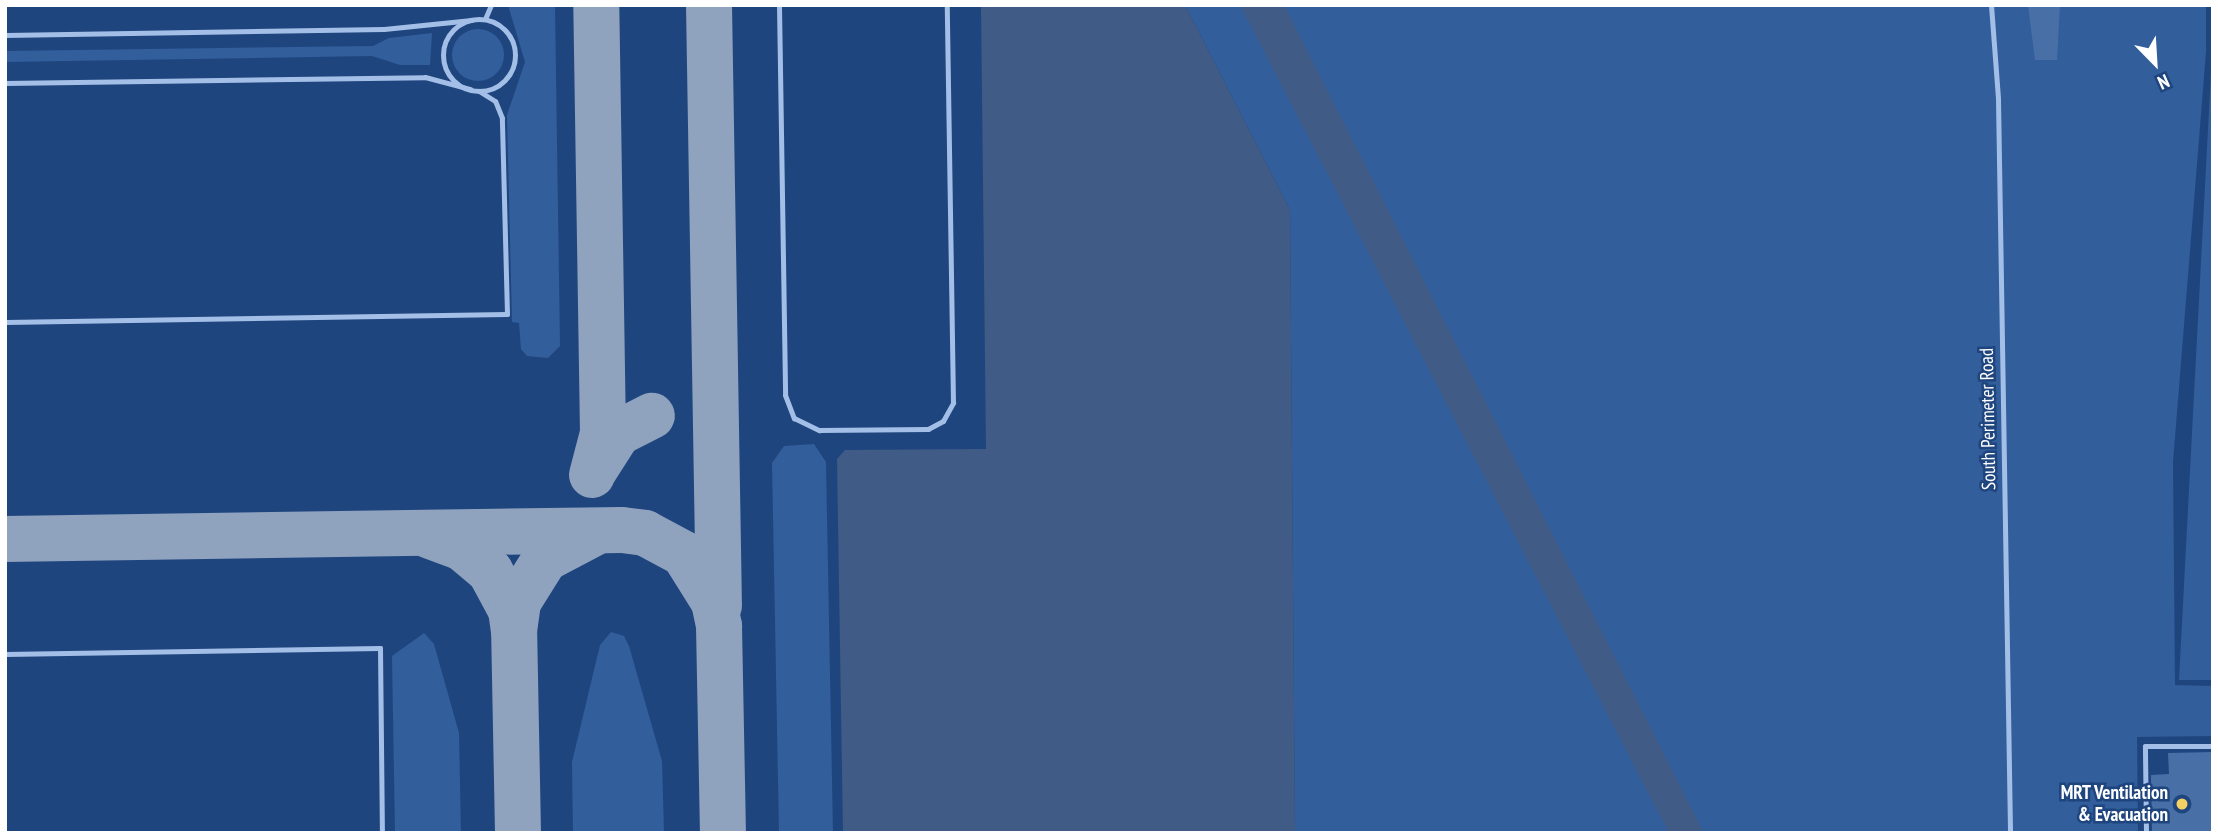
<!DOCTYPE html>
<style>
body{margin:0}
#map{position:relative;width:2218px;height:838px;overflow:hidden;background:#1f457e;font-family:"PT Sans Narrow",sans-serif}
div>[style]{position:absolute}
[style*='--x']{left:calc(var(--x)*1px);top:calc(var(--y)*1px);width:calc(var(--w)*1px);rotate:calc(var(--a)*1deg)}
.green>*{inset:0;background:#325e9c}
.round{border-radius:50%}
.water>*{inset:0;background:#405c86}
.taxiway>*{height:46px;margin:-23px;padding:0 23px;transform-origin:23px;border-radius:23px;background:#8fa2be}
.building>*{inset:0;background:#4870a7}
.lane>*{height:5px;margin:-2.5px;padding:0 2.5px;transform-origin:2.5px;border-radius:2.5px;background:#a3bfe7}
.lane>.ring{margin:-2.5px;padding:0;box-sizing:content-box;background:none;border:5px solid #a3bfe7;border-radius:50%}
.dots>*{width:19px;height:19px;translate:-50% -50%;box-sizing:border-box;border:4px solid #1f457e;border-radius:50%}
span{translate:-50% -50%;white-space:nowrap;text-align:center;line-height:1.15;-webkit-text-stroke:5px #1f457e;paint-order:stroke}
.street-label{font-size:19px;color:#fff}
.poi-label{font-size:19px;color:#fff;font-weight:700}
.right{translate:-100% -50%;text-align:right}
.frame{position:absolute;inset:0;border:7px solid #fff;pointer-events:none}
.north{position:absolute;left:2120px;top:28px;width:70px;height:70px;-webkit-text-stroke:5px #1f457e;paint-order:stroke;rotate:156deg;font-size:19px;font-weight:700;line-height:28px;text-align:center;color:#fff}
.north::after{content:'';display:block;margin:auto;width:24px;height:32px;background:#fff;clip-path:polygon(50% 0,100% 100%,50% 72%,0 100%)}
</style>
<div id="map">
<div class="green">
<i style="clip-path:polygon(508px 5px,555px 5px,560px 346px,548px 358px,527px 356px,521px 349px,519px 323px,512px 322px,507px 115px,525px 62px)"></i>
<i style="clip-path:polygon(1185px 5px,2206px 5px,2206px 52px,2173px 462px,2175px 685px,2213px 686px,2213px 736px,2137px 737px,2138px 833px,1295px 833px,1290px 210px)"></i>
<i class="round" style="left:452px;top:29px;width:52px;height:52px"></i>
<i style="clip-path:polygon(432px 33px,430px 65px,400px 65px,372px 56px,5px 62px,5px 51px,373px 46px,389px 38px)"></i>
<i style="clip-path:polygon(2213px 34px,2213px 680px,2179px 680px)"></i>
<i style="clip-path:polygon(814px 444px,826px 462px,833px 833px,779px 833px,772px 463px,784px 446px)"></i>
<i style="clip-path:polygon(611px 632px,624px 636px,629px 646px,662px 761px,664px 833px,573px 833px,572px 762px,600px 645px)"></i>
<i style="clip-path:polygon(424px 633px,434px 644px,459px 733px,461px 833px,395px 833px,392px 656px)"></i>
</div>
<div class="water">
<i style="clip-path:polygon(981px 5px,1185px 5px,1290px 210px,1295px 833px,843px 833px,837px 459px,845px 450px,986px 449px)"></i>
<i style="clip-path:polygon(1240px 5px,1284px 5px,1704px 833px,1669px 833px)"></i>
</div>
<div class="taxiway">
<i style="--x:709;--y:5;--w:601;--a:89.05"></i>
<i style="--x:595;--y:469;--w:43;--a:-57.4"></i>
<i style="--x:618;--y:433;--w:38;--a:-27"></i>
<i style="--x:592;--y:475;--w:43;--a:-75.3"></i>
<i style="--x:603;--y:433;--w:428;--a:-90.9"></i>
<i style="--x:430;--y:536;--w:33;--a:20"></i>
<i style="--x:461;--y:547;--w:38;--a:40"></i>
<i style="--x:490;--y:571;--w:44;--a:61.7"></i>
<i style="--x:511;--y:610;--w:21;--a:82"></i>
<i style="--x:5;--y:539;--w:617;--a:-0.84"></i>
<i style="--x:622;--y:530;--w:23;--a:7"></i>
<i style="--x:645;--y:533;--w:44;--a:28.3"></i>
<i style="--x:684;--y:554;--w:57;--a:58"></i>
<i style="--x:714;--y:602;--w:25;--a:78"></i>
<i style="--x:719;--y:626;--w:207;--a:88.9"></i>
<i style="--x:518;--y:833;--w:202;--a:-91.1"></i>
<i style="--x:514;--y:631;--w:29;--a:-82"></i>
<i style="--x:518;--y:602;--w:51;--a:-57.9"></i>
<i style="--x:545;--y:559;--w:58;--a:-27.9"></i>
</div>
<div class="building">
<i style="clip-path:polygon(2028px 5px,2060px 5px,2057px 60px,2035px 60px)"></i>
<i style="clip-path:polygon(2213px 752px,2213px 833px,2152px 833px,2151px 775px,2169px 774px,2168px 753px)"></i>
</div>
<div class="lane">
<i style="--x:779;--y:5;--w:390;--a:89.1"></i>
<i style="--x:785;--y:395;--w:25;--a:69"></i>
<i style="--x:794;--y:418;--w:28;--a:26"></i>
<i style="--x:819;--y:430;--w:109;--a:-0.5"></i>
<i style="--x:928;--y:429;--w:17;--a:-28"></i>
<i style="--x:943;--y:421;--w:21;--a:-61"></i>
<i style="--x:953;--y:403;--w:398;--a:-90.9"></i>
<i style="--x:1991;--y:5;--w:94;--a:85.7"></i>
<i style="--x:1998;--y:99;--w:734;--a:89.06"></i>
<i style="--x:485;--y:19;--w:15;--a:-67"></i>
<i class="ring" style="left:443px;top:19px;width:67px;height:67px"></i>
<i style="--x:5;--y:35;--w:379;--a:-0.9"></i>
<i style="--x:384;--y:29;--w:88;--a:-5.8"></i>
<i style="--x:5;--y:83;--w:420;--a:-0.8"></i>
<i style="--x:425;--y:77;--w:47;--a:14.9"></i>
<i style="--x:5;--y:322;--w:502;--a:-0.91"></i>
<i style="--x:507;--y:314;--w:196;--a:-91.5"></i>
<i style="--x:502;--y:118;--w:18;--a:-112"></i>
<i style="--x:495;--y:101;--w:19;--a:-148"></i>
<i style="--x:5;--y:654;--w:375;--a:-0.9"></i>
<i style="--x:380;--y:648;--w:185;--a:89.4"></i>
<i style="--x:2146;--y:833;--w:87;--a:-90.7"></i>
<i style="--x:2145;--y:746;--w:68;--a:0"></i>
</div>
<div class="dots">
<i style="left:2182px;top:804px;background:#f5d063"></i>
</div>
<div class="street-label">
<span style="left:1988px;top:419px;rotate:-91deg">South Perimeter Road</span>
</div>
<div class="poi-label">
<span class="right" style="left:2168px;top:804px">MRT Ventilation<br>&amp; Evacuation</span>
</div>
<div class="frame"></div>
<div class="north">N</div>
</div>
